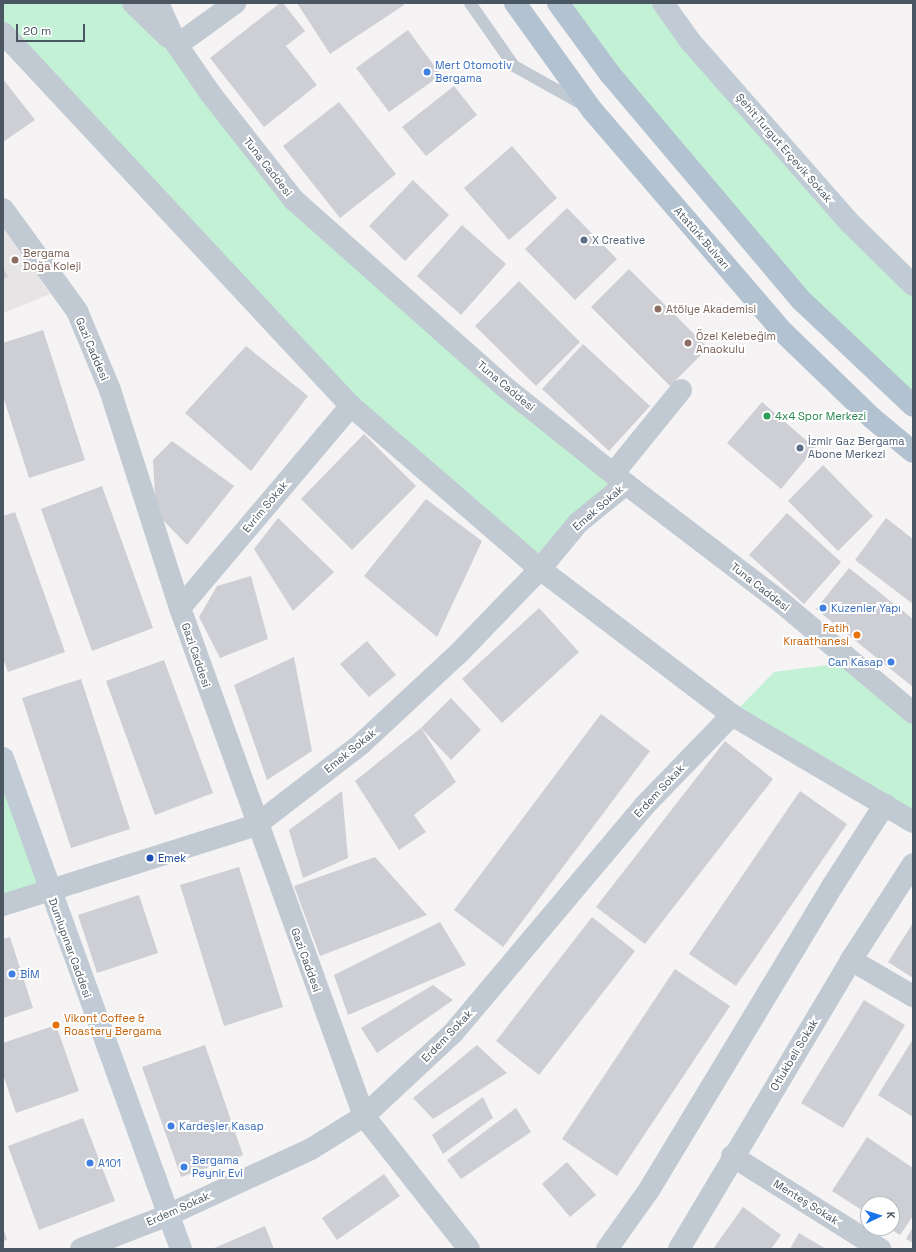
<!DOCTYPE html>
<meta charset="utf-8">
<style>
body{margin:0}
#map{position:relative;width:916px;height:1252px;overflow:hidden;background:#f5f3f3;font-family:"Space Grotesk",sans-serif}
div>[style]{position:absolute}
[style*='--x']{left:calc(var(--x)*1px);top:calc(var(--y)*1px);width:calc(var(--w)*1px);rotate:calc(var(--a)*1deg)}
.education>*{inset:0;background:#e6e4e5}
.green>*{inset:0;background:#c3f1d5}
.building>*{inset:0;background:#cdcfd5}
.service>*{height:12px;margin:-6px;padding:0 6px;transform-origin:6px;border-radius:6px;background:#c1cad2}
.minor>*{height:22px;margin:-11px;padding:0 11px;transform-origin:11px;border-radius:11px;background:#c1cad2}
.tertiary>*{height:22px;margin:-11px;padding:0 11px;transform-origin:11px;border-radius:11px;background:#c1cad2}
.secondary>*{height:22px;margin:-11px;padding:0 11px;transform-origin:11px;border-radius:11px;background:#c1cbd6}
.primary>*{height:22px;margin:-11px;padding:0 11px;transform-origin:11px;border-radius:11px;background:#b3c2d1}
.dots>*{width:11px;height:11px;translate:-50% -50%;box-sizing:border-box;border:2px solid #fff;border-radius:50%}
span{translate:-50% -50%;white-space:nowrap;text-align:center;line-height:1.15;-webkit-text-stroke:4px #fff;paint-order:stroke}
.shop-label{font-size:11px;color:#366cbe}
.left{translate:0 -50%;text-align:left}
.right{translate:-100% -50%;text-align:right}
.street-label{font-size:11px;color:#4a5661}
.service-label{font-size:11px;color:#4e5e75}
.education-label{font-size:11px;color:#785e54}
.leisure-label{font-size:11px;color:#27864d}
.food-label{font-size:11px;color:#c56008}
.transit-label{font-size:11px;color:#164399}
.frame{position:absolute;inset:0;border:4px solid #4a5661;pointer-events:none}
.north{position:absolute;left:860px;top:1196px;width:40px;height:40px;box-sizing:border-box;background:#fff;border:1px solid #b7bbc0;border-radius:50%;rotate:86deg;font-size:11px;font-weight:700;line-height:16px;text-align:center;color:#4a5661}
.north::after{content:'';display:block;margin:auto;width:14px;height:18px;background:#1a73e8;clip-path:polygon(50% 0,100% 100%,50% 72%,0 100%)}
.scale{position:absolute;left:16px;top:24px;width:69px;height:18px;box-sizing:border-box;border:2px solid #4a5661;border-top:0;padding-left:5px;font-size:12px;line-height:14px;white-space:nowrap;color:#4a5661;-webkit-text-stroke:3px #fff;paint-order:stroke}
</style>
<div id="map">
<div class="education">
<i style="clip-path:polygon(3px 226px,50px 294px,3px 313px)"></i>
</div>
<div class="green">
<i style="clip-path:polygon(3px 3px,158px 3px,294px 200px,626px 484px,540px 569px,351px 406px,3px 33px)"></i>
<i style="clip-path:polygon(558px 3px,663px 3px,913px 285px,913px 406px,801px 300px)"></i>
<i style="clip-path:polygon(850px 662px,913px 713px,913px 822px,732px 715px,774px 672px)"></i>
<i style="clip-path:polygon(3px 758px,49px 889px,3px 905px)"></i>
</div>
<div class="building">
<i style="clip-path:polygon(280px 3px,283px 3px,305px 31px,286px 46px,317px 85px,264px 127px,210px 58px)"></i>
<i style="clip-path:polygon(297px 3px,403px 3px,404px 5px,330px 54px)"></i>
<i style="clip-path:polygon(408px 30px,441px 75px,389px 112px,356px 68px)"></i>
<i style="clip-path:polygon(3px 79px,35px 120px,3px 142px)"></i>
<i style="clip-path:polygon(454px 86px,477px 115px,426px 156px,402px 127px)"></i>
<i style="clip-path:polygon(339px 102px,396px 174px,340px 218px,283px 146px)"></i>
<i style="clip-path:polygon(512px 146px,557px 198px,509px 240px,464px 188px)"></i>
<i style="clip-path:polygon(413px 180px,449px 215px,405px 261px,369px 226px)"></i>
<i style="clip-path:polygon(567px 208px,617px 259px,575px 300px,525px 249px)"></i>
<i style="clip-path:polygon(462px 225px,506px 264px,461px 315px,417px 276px)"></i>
<i style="clip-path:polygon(3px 267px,8px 277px,3px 279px)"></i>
<i style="clip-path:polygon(629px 269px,708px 348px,670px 386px,591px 307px)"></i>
<i style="clip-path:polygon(519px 281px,580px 342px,536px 386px,475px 326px)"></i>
<i style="clip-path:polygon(43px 330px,85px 460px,29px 478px,3px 396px,3px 343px)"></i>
<i style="clip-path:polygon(583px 344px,650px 406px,609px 451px,542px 389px)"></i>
<i style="clip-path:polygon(246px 346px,308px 396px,251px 471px,185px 413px)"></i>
<i style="clip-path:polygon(762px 402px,815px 448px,781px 489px,727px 443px)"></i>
<i style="clip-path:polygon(364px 434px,416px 486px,352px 550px,301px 499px)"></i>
<i style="clip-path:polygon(172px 441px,234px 486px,187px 545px,156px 513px,153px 460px)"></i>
<i style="clip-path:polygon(823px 465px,873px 516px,838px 551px,788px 501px)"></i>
<i style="clip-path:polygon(102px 486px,153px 628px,92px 651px,41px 509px)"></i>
<i style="clip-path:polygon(426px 499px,482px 541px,437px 637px,364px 576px)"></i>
<i style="clip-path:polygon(15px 512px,65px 652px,8px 672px,3px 658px,3px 516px)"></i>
<i style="clip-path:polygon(787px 513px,841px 562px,804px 604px,749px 555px)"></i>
<i style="clip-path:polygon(278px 518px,334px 572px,293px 611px,254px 549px)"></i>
<i style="clip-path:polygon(886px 518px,913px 539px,913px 604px,855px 560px)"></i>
<i style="clip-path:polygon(849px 568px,913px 619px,913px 687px,816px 609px)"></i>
<i style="clip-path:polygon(251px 576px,268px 639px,220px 658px,199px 617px,217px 586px)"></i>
<i style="clip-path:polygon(539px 608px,579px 652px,502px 723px,462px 679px)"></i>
<i style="clip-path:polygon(367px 641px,396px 675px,369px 697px,340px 664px)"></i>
<i style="clip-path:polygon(294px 657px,312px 751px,267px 780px,234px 685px)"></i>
<i style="clip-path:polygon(164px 660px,213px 793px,155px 815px,106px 681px)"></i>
<i style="clip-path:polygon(81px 679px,130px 829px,71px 848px,22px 698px)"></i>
<i style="clip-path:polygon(451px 698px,481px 730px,451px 760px,421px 728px)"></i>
<i style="clip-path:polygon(601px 714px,650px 751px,503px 947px,454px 910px)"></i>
<i style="clip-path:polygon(421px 728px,456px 782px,414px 815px,426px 832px,399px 850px,355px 781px)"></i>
<i style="clip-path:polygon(725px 741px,773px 779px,645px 944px,596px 907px)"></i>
<i style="clip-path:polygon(342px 791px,348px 858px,303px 878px,289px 830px)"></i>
<i style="clip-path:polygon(800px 791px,847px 824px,736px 986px,689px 954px)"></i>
<i style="clip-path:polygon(375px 857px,427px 915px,320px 956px,294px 886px)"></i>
<i style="clip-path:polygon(239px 867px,283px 1007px,224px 1026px,180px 885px)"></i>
<i style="clip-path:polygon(139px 895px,158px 953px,97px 973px,78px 915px)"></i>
<i style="clip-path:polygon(592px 917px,635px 951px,539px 1075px,496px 1041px)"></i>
<i style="clip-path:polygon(440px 922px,466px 965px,348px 1015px,334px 975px)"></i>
<i style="clip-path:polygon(913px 923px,913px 978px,888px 962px)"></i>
<i style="clip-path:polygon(10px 937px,33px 1008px,3px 1018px,3px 939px)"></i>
<i style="clip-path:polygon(675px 969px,730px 1006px,617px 1176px,562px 1139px)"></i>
<i style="clip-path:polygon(433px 985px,453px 1000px,377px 1053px,361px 1028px)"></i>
<i style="clip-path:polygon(864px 1000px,905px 1025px,843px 1128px,801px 1103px)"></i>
<i style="clip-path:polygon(56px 1025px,79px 1091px,16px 1113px,3px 1074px,3px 1043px)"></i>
<i style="clip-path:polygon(913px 1039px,913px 1117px,878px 1095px)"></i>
<i style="clip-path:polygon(205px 1045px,243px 1155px,181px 1177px,142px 1067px)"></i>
<i style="clip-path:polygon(477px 1045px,507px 1073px,433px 1119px,413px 1098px)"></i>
<i style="clip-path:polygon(483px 1097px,493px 1118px,443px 1154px,432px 1135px)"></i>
<i style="clip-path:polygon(516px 1108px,531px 1132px,461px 1179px,447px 1160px)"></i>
<i style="clip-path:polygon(83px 1118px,115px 1201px,39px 1230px,8px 1146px)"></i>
<i style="clip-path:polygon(867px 1137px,913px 1168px,913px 1216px,900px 1235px,889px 1228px,892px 1228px,892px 1204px,868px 1204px,868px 1214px,832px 1191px)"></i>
<i style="clip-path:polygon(567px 1162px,596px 1195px,570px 1217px,542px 1184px)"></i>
<i style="clip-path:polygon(384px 1174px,400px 1196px,337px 1240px,322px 1218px)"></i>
<i style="clip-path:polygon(743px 1207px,781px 1235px,771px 1249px,713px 1249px)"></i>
<i style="clip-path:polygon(265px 1226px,274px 1249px,212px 1249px)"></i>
<i style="clip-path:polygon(3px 1227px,7px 1240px,3px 1241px)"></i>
<i style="clip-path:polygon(913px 1227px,913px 1243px,906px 1239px)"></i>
<i style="clip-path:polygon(799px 1233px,826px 1249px,790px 1249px)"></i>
</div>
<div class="service">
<i style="--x:470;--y:3;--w:77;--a:55.1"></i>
<i style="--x:514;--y:66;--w:78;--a:29.2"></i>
</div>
<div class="minor">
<i style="--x:3;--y:33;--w:510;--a:46.99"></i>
<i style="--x:351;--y:406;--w:250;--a:40.8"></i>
<i style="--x:540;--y:569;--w:241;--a:37.2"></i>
<i style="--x:732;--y:715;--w:210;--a:30.6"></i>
<i style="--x:177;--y:45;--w:72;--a:-35.9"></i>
<i style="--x:613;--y:474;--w:108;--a:-51"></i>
<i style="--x:180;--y:608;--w:265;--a:-49.8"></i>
<i style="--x:3;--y:905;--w:265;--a:-17.5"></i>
<i style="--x:256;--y:825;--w:133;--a:-37.6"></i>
<i style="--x:361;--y:744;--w:134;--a:-42.9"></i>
<i style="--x:459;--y:653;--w:117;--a:-46"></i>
<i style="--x:540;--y:569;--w:60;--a:-50.4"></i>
<i style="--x:578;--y:523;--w:62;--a:-39.1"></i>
<i style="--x:851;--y:960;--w:72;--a:30.1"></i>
<i style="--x:364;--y:1116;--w:169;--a:51.7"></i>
<i style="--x:732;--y:1156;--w:175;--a:32.1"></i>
<i style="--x:81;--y:1249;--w:93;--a:-21.3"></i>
<i style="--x:168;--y:1215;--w:157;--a:-24.8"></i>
<i style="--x:311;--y:1149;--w:62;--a:-31.9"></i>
<i style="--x:364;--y:1116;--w:122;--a:-43"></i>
<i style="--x:453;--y:1033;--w:298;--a:-49.9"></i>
<i style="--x:645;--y:805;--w:125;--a:-46"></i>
<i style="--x:607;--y:1249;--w:72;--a:-54.6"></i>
<i style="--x:649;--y:1190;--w:356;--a:-58.9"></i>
<i style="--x:833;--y:885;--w:96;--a:-57.3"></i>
<i style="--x:679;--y:1249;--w:336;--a:-59.2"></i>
<i style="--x:851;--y:960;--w:114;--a:-57.1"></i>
</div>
<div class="tertiary">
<i style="--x:133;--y:3;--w:49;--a:44.2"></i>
<i style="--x:158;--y:3;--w:46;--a:65.7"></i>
<i style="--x:177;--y:45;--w:58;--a:55.5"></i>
<i style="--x:210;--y:93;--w:136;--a:51.9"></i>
<i style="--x:294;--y:200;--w:283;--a:41.6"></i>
<i style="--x:506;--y:388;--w:154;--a:38.7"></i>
<i style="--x:626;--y:484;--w:196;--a:37.3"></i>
<i style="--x:782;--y:603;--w:171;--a:40"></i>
<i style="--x:3;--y:209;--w:126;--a:54"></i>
<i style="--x:77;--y:311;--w:86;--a:67.3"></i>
<i style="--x:110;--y:390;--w:229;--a:72.2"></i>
<i style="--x:180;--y:608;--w:540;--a:70.09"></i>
</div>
<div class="secondary">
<i style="--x:663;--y:3;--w:47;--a:54.6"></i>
<i style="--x:690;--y:41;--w:244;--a:48.7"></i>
<i style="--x:851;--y:224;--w:87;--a:44.5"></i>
<i style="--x:3;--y:758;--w:522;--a:70.07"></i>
</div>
<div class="primary">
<i style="--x:515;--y:3;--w:132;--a:54.3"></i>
<i style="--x:592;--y:110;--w:293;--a:49.3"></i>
<i style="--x:783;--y:332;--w:124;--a:44"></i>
<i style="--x:872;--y:418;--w:53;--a:39.7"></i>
<i style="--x:558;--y:3;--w:88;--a:53.8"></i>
<i style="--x:610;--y:74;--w:296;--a:49.8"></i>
<i style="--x:801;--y:300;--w:154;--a:43.4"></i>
</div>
<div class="dots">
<i style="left:427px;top:72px;background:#3f7fe0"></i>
<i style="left:584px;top:240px;background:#5c6f8a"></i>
<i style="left:15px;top:260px;background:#8d6e63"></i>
<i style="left:658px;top:309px;background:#8d6e63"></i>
<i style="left:688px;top:343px;background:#8d6e63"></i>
<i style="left:767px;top:416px;background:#2e9e5b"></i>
<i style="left:800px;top:448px;background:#5c6f8a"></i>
<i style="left:823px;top:608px;background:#3f7fe0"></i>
<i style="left:857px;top:635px;background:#e8710a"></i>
<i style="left:891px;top:662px;background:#3f7fe0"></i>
<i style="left:150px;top:858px;background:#1a4fb4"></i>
<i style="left:12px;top:974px;background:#3f7fe0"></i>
<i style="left:56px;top:1025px;background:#e8710a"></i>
<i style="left:171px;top:1126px;background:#3f7fe0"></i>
<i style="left:90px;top:1163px;background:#3f7fe0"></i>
<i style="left:184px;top:1167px;background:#3f7fe0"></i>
</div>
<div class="shop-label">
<span class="left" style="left:435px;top:72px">Mert Otomotiv<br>Bergama</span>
<span class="left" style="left:831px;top:608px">Kuzenler Yapı</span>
<span class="right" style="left:883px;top:662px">Can Kasap</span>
<span class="left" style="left:20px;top:974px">BİM</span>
<span class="left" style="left:179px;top:1126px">Kardeşler Kasap</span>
<span class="left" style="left:192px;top:1167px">Bergama<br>Peynir Evi</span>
<span class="left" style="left:98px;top:1163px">A101</span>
</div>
<div class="street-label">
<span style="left:784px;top:148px;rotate:49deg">Şehit Turgut Erçevik Sokak</span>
<span style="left:268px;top:167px;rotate:52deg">Tuna Caddesi</span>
<span style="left:702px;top:238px;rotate:49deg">Atatürk Bulvarı</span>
<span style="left:92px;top:349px;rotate:67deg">Gazi Caddesi</span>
<span style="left:506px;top:386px;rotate:40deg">Tuna Caddesi</span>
<span style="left:265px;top:507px;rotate:-50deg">Evrim Sokak</span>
<span style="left:598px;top:508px;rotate:-41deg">Emek Sokak</span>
<span style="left:760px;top:587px;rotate:38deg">Tuna Caddesi</span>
<span style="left:196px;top:655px;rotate:71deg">Gazi Caddesi</span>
<span style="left:350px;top:751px;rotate:-39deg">Emek Sokak</span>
<span style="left:659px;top:791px;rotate:-47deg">Erdem Sokak</span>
<span style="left:70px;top:948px;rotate:70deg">Dumlupınar Caddesi</span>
<span style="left:306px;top:960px;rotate:70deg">Gazi Caddesi</span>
<span style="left:447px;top:1036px;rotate:-46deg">Erdem Sokak</span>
<span style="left:794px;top:1055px;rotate:-59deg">Otlukbeli Sokak</span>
<span style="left:806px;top:1202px;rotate:32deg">Menteş Sokak</span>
<span style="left:178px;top:1209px;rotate:-24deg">Erdem Sokak</span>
</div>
<div class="service-label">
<span class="left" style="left:592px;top:240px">X Creative</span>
<span class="left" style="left:808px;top:448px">İzmir Gaz Bergama<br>Abone Merkezi</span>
</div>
<div class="education-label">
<span class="left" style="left:23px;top:260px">Bergama<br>Doğa Koleji</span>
<span class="left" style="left:666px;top:309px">Atölye Akademisi</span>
<span class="left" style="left:696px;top:343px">Özel Kelebeğim<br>Anaokulu</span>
</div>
<div class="leisure-label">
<span class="left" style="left:775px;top:416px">4x4 Spor Merkezi</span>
</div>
<div class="food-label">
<span class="right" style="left:849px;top:635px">Fatih<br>Kıraathanesi</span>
<span class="left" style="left:64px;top:1025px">Vikont Coffee &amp;<br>Roastery Bergama</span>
</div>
<div class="transit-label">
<span class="left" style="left:158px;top:858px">Emek</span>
</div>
<div class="frame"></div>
<div class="north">K</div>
<div class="scale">20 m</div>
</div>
